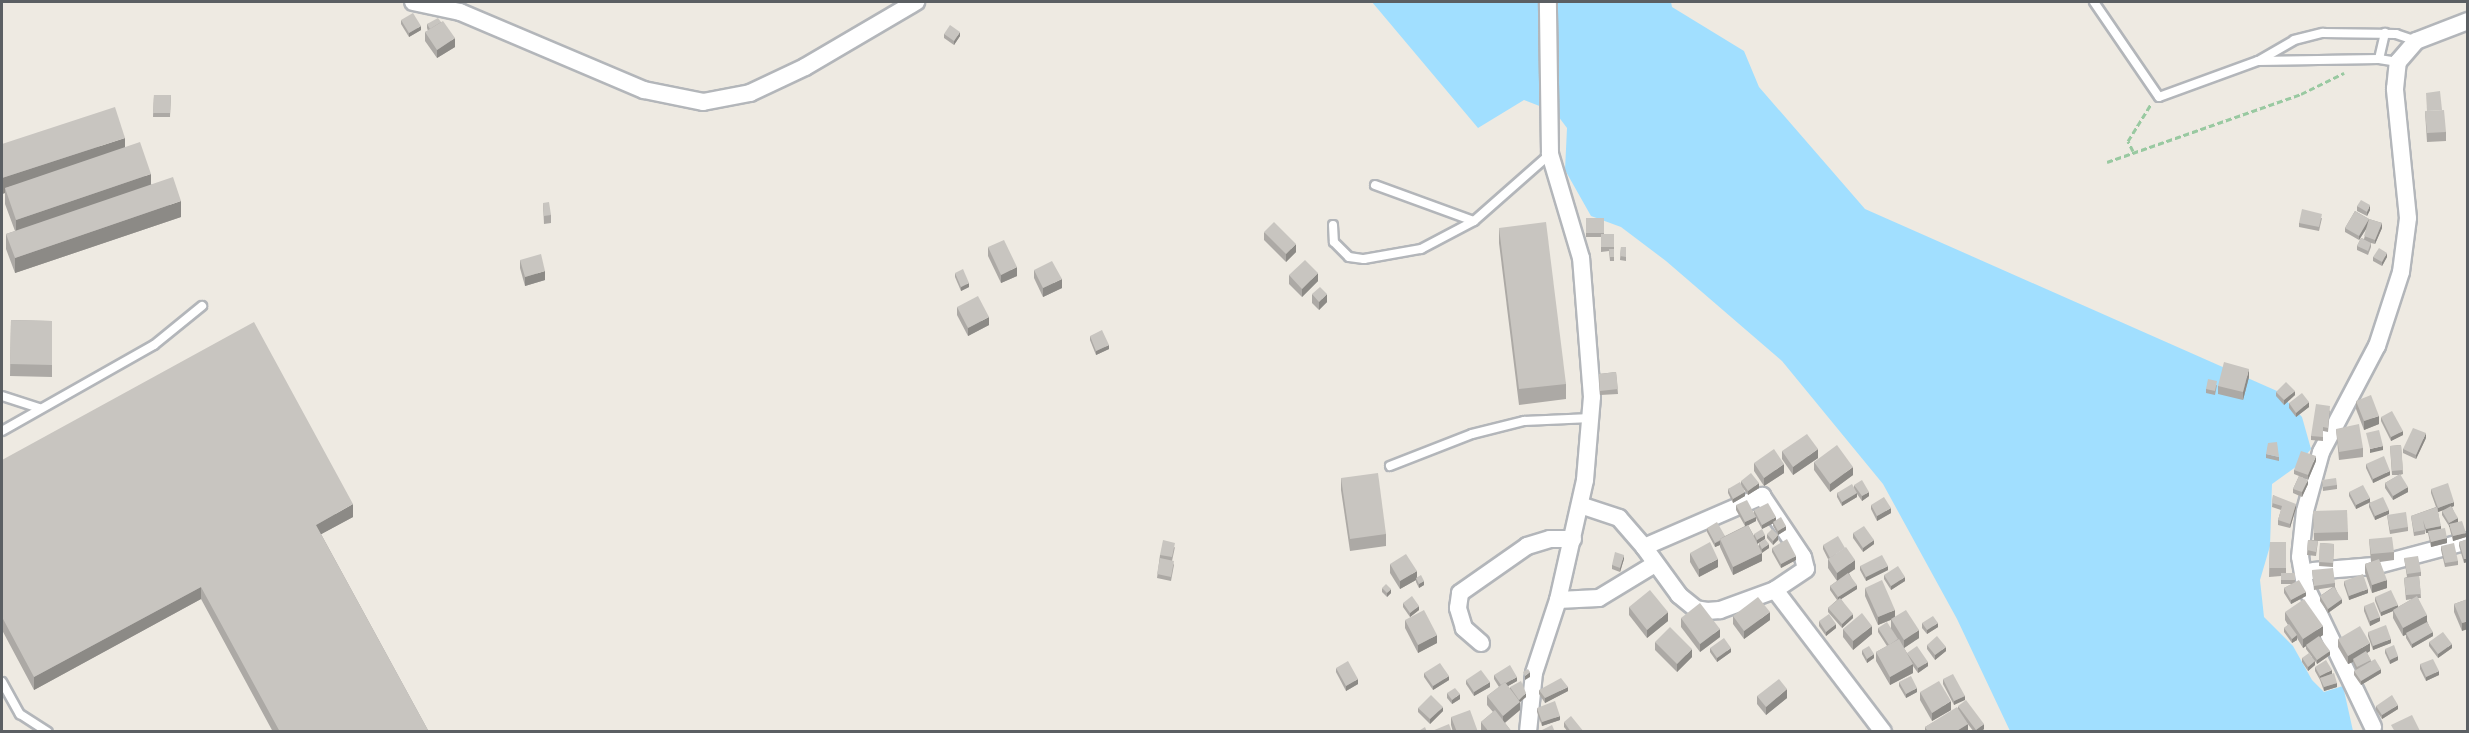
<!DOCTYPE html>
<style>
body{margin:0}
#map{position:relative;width:2469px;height:733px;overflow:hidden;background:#eeeae2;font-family:Overpass,sans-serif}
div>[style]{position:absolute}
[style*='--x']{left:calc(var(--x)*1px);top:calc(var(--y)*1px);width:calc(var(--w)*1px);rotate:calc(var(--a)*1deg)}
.water>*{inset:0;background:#a1dfff}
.path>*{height:3px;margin-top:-1.5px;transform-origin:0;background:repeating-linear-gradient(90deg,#99c9a1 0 6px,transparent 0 9px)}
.roads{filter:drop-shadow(2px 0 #b3b6ba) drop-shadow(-2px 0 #b3b6ba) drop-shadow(0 2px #b3b6ba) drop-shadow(0 -2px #b3b6ba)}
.lane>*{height:8px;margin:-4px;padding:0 4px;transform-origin:4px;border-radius:4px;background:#fff}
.street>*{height:16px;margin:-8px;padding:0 8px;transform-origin:8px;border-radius:8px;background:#fff}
.wall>*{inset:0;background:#aca9a5}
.shaded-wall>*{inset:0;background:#8c8a86}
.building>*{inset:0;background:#c8c5c0}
span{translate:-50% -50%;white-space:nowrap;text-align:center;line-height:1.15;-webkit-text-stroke:4.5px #fff;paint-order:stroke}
.frame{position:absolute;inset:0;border:3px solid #5b5f63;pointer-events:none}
</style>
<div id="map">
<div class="water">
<i style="clip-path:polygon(1372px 2px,1671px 2px,1672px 7px,1744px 51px,1759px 87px,1865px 209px,2277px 391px,2302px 417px,2311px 449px,2297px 466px,2272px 484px,2270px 546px,2260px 580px,2264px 617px,2293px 646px,2312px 680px,2324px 692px,2343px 686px,2353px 731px,2010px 731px,1957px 619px,1883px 484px,1782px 361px,1666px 261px,1621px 227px,1591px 216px,1565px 170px,1567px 128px,1555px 112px,1524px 100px,1478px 128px)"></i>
</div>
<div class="path">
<i style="--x:2133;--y:151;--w:11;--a:-117"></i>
<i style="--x:2128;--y:141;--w:44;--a:-58.1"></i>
<i style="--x:2107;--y:162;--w:206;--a:-19.3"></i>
<i style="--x:2301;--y:94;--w:48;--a:-26"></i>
</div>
<div class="roads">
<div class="lane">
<i style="--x:2094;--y:2;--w:115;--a:55.6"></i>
<i style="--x:2159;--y:97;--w:105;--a:-20"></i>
<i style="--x:2258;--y:61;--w:121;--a:-0.9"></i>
<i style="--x:2379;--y:59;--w:19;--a:9"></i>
<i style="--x:2379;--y:59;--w:27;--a:-77"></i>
<i style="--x:2260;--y:60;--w:39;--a:-30"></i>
<i style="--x:2294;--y:40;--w:30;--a:-14"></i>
<i style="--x:2323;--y:33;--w:73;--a:0.8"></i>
<i style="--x:2396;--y:34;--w:21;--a:19"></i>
<i style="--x:1375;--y:185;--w:105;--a:20"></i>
<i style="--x:1333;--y:225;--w:17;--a:87"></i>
<i style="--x:1334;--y:242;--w:21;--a:45"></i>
<i style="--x:1349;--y:257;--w:15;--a:8"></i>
<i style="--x:1364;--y:259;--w:58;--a:-10"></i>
<i style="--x:1421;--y:249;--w:60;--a:-27.8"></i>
<i style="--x:1474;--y:221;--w:101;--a:-41.4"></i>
<i style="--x:2;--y:396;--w:39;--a:18"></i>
<i style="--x:2;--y:431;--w:175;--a:-29.5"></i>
<i style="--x:154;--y:345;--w:62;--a:-39.1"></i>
<i style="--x:1390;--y:466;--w:88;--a:-21.3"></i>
<i style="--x:1472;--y:434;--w:54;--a:-14"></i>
<i style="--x:1524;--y:421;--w:67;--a:-2.6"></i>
<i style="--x:2;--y:682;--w:37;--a:61"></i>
<i style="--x:20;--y:714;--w:33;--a:33"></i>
</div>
<div class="street">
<i style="--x:413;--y:2;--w:48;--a:12"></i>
<i style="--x:460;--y:12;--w:200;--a:23"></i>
<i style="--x:644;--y:90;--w:60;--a:11.5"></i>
<i style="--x:703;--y:102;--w:48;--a:-10.8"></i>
<i style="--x:750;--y:93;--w:61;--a:-25.3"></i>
<i style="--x:805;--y:67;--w:129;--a:-30.4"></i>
<i style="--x:1580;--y:505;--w:41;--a:18.4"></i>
<i style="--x:1619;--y:518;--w:38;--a:49"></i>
<i style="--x:1644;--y:547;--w:129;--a:-23.4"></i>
<i style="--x:1762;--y:496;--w:73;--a:56.1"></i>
<i style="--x:1803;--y:557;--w:12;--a:76"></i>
<i style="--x:1806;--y:569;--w:37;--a:146"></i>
<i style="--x:1775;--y:590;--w:59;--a:160"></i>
<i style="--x:1720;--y:610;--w:13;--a:176"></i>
<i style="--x:1707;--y:611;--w:11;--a:-170"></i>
<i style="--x:1696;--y:609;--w:22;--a:-141"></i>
<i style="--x:1679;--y:595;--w:59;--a:-126.1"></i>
<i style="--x:2313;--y:571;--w:61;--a:-4.7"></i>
<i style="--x:2374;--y:566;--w:97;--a:-14.9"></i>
<i style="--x:1775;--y:590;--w:178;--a:52.7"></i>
<i style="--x:1558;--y:600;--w:41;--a:-2.8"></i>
<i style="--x:1599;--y:598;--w:66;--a:-31.3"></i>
<i style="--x:1481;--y:643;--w:23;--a:-139"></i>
<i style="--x:1464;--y:628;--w:21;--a:-107"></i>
<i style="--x:1458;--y:608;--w:15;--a:-82"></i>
<i style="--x:1460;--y:593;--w:82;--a:-35"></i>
<i style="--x:1527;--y:546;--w:24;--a:-17"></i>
<i style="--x:1550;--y:539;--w:23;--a:0"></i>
<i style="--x:2373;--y:727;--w:157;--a:-115.6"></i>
<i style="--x:2305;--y:585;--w:28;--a:-100"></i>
<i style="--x:2300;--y:557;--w:46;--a:-83.8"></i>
<i style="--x:2305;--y:511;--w:61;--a:-74.8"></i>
<i style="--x:2321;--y:452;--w:120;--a:-62.2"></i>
<i style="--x:2377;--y:346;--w:78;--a:-72"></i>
<i style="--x:2401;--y:272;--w:54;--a:-82.6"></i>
<i style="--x:2408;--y:218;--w:130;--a:-95.8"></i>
<i style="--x:2395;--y:89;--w:27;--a:-84"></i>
<i style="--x:2398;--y:62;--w:28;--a:-49"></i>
<i style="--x:2416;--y:41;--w:56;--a:-21"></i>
<i style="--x:1528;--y:732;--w:59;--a:-84.2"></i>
<i style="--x:1534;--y:673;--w:77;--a:-71.8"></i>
<i style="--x:1558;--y:600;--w:123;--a:-77.3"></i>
<i style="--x:1585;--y:480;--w:83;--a:-85.2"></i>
<i style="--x:1592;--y:397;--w:139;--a:-94.5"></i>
<i style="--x:1581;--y:258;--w:109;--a:-106.6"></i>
<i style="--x:1550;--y:154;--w:152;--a:-90.8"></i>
</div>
</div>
<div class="wall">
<i style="clip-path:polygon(401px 20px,421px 30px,409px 37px,401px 24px)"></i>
<i style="clip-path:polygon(441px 22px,455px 47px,437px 58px,425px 41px,425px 32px,428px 31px,427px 28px,427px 24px)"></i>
<i style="clip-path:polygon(944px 34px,960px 36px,954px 45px,944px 38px)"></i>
<i style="clip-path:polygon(154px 95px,171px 95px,170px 117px,153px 117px)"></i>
<i style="clip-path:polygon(2425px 111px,2446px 132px,2446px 141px,2427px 142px)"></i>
<i style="clip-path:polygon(2px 144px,125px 147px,151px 184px,181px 217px,15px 273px,6px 249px,6px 234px,15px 231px,5px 204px,5px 193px,2px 194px)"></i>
<i style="clip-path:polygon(543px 203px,551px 215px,551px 223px,544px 224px)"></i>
<i style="clip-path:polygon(2357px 206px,2370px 210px,2367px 216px,2357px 211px)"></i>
<i style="clip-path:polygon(2355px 211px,2369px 219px,2382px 223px,2382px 228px,2375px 244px,2371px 243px,2371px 247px,2368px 255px,2357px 250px,2357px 246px,2361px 238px,2364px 239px,2367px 228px,2359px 240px,2345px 232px,2345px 228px)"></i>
<i style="clip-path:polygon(1586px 218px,1604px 218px,1604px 234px,1614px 247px,1614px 261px,1610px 261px,1609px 251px,1601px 252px,1601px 237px,1586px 237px)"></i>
<i style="clip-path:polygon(2322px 218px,2319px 231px,2299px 227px,2299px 223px)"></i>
<i style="clip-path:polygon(1499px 228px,1566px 384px,1566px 399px,1519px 405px,1499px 243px)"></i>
<i style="clip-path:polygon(1264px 232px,1296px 252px,1286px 262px,1264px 240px)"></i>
<i style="clip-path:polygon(988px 247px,1017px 276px,1001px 283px,988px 256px)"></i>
<i style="clip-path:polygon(1621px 247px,1626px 247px,1626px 261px,1620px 260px)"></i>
<i style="clip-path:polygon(2373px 257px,2387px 257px,2382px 266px,2373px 261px)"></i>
<i style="clip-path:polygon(520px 260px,545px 280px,525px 286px,520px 268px)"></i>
<i style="clip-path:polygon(1034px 270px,1062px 288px,1043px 297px,1034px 278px)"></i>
<i style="clip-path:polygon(955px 273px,969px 287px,961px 291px,955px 277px)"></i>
<i style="clip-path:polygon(1289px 275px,1318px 281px,1302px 297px,1289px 284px)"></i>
<i style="clip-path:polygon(1312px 294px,1327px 302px,1319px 310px,1312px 303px)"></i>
<i style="clip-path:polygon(957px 307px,989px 325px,968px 336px,957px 315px)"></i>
<i style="clip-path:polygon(11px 320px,52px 321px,52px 377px,10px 376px)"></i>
<i style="clip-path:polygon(1090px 336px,1109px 349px,1096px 355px,1090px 340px)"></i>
<i style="clip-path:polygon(1616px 372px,1618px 394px,1600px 395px,1599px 374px)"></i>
<i style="clip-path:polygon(2249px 377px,2243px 400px,2218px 394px,2218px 386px)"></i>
<i style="clip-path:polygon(2217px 385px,2215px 395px,2206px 393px,2206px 389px)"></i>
<i style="clip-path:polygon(2276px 392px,2295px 395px,2284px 405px,2276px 396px)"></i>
<i style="clip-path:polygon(2356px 401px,2379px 424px,2364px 430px,2356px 409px)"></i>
<i style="clip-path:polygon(2289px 403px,2309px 407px,2296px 417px,2289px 408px)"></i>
<i style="clip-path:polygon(2330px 410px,2328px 432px,2323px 431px,2323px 441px,2311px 440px,2311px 436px)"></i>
<i style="clip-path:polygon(2381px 417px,2403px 435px,2391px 441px,2381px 421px)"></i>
<i style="clip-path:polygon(2336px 429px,2363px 448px,2363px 457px,2339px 460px)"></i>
<i style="clip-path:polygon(2426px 438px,2416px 459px,2403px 453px,2403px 449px)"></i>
<i style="clip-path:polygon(2401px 445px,2403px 474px,2400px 475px,2408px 492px,2393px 500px,2385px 488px,2385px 483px,2399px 475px,2392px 475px,2390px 446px)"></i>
<i style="clip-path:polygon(1782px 451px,1818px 458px,1793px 475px,1782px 459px)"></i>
<i style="clip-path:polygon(2266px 454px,2279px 457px,2279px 461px,2266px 458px)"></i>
<i style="clip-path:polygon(2px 460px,353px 517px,321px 534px,429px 732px,273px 732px,201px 599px,34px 690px,2px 630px)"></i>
<i style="clip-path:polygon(2316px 461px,2308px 480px,2301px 477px,2308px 484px,2302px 497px,2293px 493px,2293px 489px,2299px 476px,2294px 474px,2294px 470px)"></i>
<i style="clip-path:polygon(1814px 462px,1853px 475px,1830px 492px,1814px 470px)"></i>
<i style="clip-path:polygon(1754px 463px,1784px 473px,1764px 486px,1754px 471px)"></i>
<i style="clip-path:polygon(2366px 464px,2390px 475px,2373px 483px,2366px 468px)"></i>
<i style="clip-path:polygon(1341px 478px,1386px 534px,1386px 546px,1350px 551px,1341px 490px)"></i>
<i style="clip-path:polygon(2322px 480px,2337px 485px,2337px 489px,2323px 491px)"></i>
<i style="clip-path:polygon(1741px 481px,1759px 488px,1748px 495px,1743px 488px,1745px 496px,1733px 503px,1728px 493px,1728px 489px,1741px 484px)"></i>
<i style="clip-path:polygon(1854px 485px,1869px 496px,1862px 501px,1857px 494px,1857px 497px,1842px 506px,1837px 497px,1837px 493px,1854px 488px)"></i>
<i style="clip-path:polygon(2431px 489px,2454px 506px,2452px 507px,2458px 522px,2466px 537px,2453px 541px,2449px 526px,2442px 515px,2442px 511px,2444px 510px,2438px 512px,2441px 529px,2447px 543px,2431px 547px,2428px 533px,2426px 533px,2425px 529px,2425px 534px,2414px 536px,2411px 516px,2436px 507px,2431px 493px)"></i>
<i style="clip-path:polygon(2349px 492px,2370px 502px,2389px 514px,2375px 520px,2369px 507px,2369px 503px,2356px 509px,2349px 496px)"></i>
<i style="clip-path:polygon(2273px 495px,2296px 508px,2290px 528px,2278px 525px,2278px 520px,2281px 510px,2272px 507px)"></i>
<i style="clip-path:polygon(1736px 505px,1754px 513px,1754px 510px,1776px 520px,1786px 530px,1778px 535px,1773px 526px,1773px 523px,1762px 529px,1756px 518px,1756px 521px,1748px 525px,1754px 536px,1754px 534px,1765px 539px,1757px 544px,1759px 546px,1759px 543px,1769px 548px,1762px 552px,1762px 561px,1733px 575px,1720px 547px,1720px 545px,1715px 547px,1707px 532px,1707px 528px,1725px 536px,1745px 526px,1736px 510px)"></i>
<i style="clip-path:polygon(1871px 505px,1891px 513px,1877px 521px,1871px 509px)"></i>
<i style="clip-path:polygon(2313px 511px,2348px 532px,2348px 540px,2318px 541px,2316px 556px,2307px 555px,2308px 540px,2314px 540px)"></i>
<i style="clip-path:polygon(2387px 515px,2408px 527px,2408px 531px,2390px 534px)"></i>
<i style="clip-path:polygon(1853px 533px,1874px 544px,1863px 552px,1853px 538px)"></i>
<i style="clip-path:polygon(1767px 534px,1778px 540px,1773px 545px,1767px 538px)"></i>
<i style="clip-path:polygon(2369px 539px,2394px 552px,2394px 560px,2380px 562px,2387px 588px,2372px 593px,2365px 573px,2365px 564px,2371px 562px)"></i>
<i style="clip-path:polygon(2468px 539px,2464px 563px,2459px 546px,2459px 542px)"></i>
<i style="clip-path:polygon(2270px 542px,2286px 542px,2286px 573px,2295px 573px,2295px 582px,2306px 596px,2291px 604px,2284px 593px,2284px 588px,2292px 584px,2281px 584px,2281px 576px,2269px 577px)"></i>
<i style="clip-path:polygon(2320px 543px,2334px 544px,2333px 567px,2319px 566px)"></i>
<i style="clip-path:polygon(1823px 545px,1855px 569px,1849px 573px,1857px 589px,1841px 599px,1853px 618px,1842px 628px,1828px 612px,1828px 608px,1837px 600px,1830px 590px,1830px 586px,1837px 581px,1828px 568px,1828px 559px,1823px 549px)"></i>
<i style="clip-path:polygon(2441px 546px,2458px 561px,2458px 565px,2445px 567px,2441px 550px)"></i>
<i style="clip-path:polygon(1175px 547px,1172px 561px,1174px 565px,1171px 581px,1157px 578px,1160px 555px)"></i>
<i style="clip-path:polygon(1772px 548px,1796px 560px,1781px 568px,1772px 552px)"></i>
<i style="clip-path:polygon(1690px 553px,1718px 567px,1699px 577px,1690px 562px)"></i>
<i style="clip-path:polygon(2404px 558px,2421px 572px,2421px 576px,2419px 576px,2421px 598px,2418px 598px,2433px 636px,2412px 648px,2406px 638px,2406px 635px,2403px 636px,2393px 618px,2393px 611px,2381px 616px,2375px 601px,2375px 597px,2398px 607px,2412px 599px,2406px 600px,2404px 578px,2407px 577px)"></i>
<i style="clip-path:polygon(1624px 559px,1620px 572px,1612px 569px,1612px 565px)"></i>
<i style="clip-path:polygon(1390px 564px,1417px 577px,1424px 585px,1419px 588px,1416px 582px,1416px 580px,1400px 589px,1390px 573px)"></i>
<i style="clip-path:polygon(1860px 566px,1888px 570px,1866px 581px,1860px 570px)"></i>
<i style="clip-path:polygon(2312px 570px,2335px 583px,2335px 587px,2342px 603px,2328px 613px,2320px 601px,2320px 596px,2333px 587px,2314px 590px)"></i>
<i style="clip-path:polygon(1884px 575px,1905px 581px,1891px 590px,1884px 579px)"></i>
<i style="clip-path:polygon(2344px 581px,2368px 593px,2349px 600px,2344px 585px)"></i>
<i style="clip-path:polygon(1382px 588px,1391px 593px,1387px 597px,1382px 592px)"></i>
<i style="clip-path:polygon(1865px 588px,1895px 617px,1919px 638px,1904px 648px,1907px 653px,1928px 666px,1918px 673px,1913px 666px,1913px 673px,1890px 685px,1876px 661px,1876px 652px,1887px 646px,1878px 632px,1878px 628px,1891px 628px,1891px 620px,1878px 625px,1865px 596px)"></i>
<i style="clip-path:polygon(2468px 599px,2462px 631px,2454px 612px,2454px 604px)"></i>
<i style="clip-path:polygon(1403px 603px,1419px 610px,1410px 617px,1403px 607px)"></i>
<i style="clip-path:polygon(2364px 606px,2380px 621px,2370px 626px,2364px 611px)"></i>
<i style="clip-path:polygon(1629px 607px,1668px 621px,1647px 638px,1629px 615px)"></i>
<i style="clip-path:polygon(2285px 612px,2323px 635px,2320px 637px,2330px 655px,2317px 664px,2315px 661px,2315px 665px,2308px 671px,2302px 662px,2302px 658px,2312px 657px,2306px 649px,2306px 646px,2303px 648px,2297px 638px,2297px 640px,2292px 643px,2284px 632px,2284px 628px,2288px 625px,2285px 620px)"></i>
<i style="clip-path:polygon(1733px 616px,1770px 620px,1744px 639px,1733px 624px)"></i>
<i style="clip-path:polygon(1681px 618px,1720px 637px,1700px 652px,1681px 627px)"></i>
<i style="clip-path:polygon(1405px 620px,1437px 643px,1418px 653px,1405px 628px)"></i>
<i style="clip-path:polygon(1819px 621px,1836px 628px,1826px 636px,1819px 626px)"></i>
<i style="clip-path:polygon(1922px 623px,1938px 627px,1927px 634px,1922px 628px)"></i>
<i style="clip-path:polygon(1843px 629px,1872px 634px,1853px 650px,1843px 637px)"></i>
<i style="clip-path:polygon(2368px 632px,2391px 643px,2373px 650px,2368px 636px)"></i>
<i style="clip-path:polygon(2338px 639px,2370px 651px,2367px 653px,2371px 661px,2381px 673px,2361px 685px,2354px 675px,2354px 671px,2356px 670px,2353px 662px,2348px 664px,2338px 647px)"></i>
<i style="clip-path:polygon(1655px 642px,1692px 657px,1677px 672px,1655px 650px)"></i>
<i style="clip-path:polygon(2429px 642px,2452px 648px,2438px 658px,2429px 646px)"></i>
<i style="clip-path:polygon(1927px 645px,1946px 651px,1935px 660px,1927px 649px)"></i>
<i style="clip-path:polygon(1710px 648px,1731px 652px,1717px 662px,1710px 652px)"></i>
<i style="clip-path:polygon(2385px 649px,2398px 660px,2390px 664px,2385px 653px)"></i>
<i style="clip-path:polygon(1862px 650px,1874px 658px,1867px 663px,1862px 654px)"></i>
<i style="clip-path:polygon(2420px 664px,2439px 675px,2426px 681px,2420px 669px)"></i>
<i style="clip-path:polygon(2315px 667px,2332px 674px,2337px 687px,2324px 691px,2320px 680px,2315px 671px)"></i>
<i style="clip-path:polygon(1336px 668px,1358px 684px,1346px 691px,1336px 672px)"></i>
<i style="clip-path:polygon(1424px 673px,1449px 680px,1433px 690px,1424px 677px)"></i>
<i style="clip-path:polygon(1494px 675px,1517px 681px,1508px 686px,1510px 689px,1510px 687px,1526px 697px,1520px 702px,1520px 710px,1505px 723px,1512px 732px,1483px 732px,1481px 730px,1481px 722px,1493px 712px,1487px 705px,1487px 696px,1499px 687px,1494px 679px)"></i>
<i style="clip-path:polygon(1943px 679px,1965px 696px,1954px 705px,1943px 684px)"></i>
<i style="clip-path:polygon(1466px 680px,1490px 687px,1474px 696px,1466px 684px)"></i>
<i style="clip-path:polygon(1899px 682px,1917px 692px,1906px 698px,1899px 686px)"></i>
<i style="clip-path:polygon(1539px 690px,1568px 691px,1545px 703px,1539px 694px)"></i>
<i style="clip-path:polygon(1920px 692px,1951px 710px,1932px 721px,1920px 700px)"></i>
<i style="clip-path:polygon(1447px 693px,1460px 699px,1452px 704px,1447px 698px)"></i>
<i style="clip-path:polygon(1757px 696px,1787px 698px,1766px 715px,1757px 704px)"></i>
<i style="clip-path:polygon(1958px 706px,1984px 729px,1980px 732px,1974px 732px,1967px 723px,1968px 732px,1925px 732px,1925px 727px,1958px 708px)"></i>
<i style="clip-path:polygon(2376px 706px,2398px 709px,2382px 719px,2376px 710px)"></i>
<i style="clip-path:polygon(1418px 708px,1443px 711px,1430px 724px,1418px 712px)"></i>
<i style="clip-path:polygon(1537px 708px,1560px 720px,1542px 726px,1537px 712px)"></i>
<i style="clip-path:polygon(1451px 717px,1478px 732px,1453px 732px,1451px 725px)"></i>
<i style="clip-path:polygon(1564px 722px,1584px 732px,1568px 732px,1564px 727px)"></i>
</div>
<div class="shaded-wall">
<i style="clip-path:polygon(421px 26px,421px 30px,409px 37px,409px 33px)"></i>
<i style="clip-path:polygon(960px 32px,960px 36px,954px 45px,954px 41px)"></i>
<i style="clip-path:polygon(455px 38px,455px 47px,437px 58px,437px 50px)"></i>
<i style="clip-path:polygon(125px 138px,125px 154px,5px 188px,5px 193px,2px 194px,2px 178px)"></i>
<i style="clip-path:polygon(151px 174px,151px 189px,16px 236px,16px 220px)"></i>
<i style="clip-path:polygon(181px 201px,181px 217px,15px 273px,15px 258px)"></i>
<i style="clip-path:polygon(2370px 205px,2370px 210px,2367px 216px,2367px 212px)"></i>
<i style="clip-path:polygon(2369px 219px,2369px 224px,2359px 240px,2359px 236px)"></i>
<i style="clip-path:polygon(2382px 223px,2382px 228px,2375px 244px,2375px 240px)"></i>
<i style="clip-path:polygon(1296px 244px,1296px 252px,1286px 262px,1286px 254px)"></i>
<i style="clip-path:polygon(2387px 253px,2387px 257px,2382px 266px,2382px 262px)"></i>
<i style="clip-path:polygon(1017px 267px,1017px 276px,1001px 283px,1001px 275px)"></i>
<i style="clip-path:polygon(545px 271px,545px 280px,525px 286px,525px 277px)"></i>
<i style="clip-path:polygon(1318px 273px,1318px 281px,1302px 297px,1302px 289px)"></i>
<i style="clip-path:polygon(1062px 279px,1062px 288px,1043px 297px,1043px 288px)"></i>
<i style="clip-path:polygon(969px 283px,969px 287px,961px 291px,961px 287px)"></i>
<i style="clip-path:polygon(1327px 294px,1327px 302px,1319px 310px,1319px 302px)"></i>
<i style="clip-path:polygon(989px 317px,989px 325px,968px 336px,968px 328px)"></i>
<i style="clip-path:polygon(1109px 345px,1109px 349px,1096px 355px,1096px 351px)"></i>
<i style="clip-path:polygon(2249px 369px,2249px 377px,2243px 400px,2243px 392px)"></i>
<i style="clip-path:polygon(2295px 391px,2295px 395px,2284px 405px,2284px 400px)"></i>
<i style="clip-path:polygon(2309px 402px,2309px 407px,2296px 417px,2296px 413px)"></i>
<i style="clip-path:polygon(2379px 416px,2379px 424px,2364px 430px,2364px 421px)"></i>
<i style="clip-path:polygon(2403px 431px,2403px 435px,2391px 441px,2391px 437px)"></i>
<i style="clip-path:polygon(2426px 433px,2426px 438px,2416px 459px,2416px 455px)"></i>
<i style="clip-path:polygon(2383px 446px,2383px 450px,2370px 453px,2370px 449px)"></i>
<i style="clip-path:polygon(1818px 449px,1818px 458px,1793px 475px,1793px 467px)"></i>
<i style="clip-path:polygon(2316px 456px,2316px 461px,2308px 480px,2308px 475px)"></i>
<i style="clip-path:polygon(1784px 464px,1784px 473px,1764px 486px,1764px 478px)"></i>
<i style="clip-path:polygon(1853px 467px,1853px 475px,1830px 492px,1830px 484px)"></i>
<i style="clip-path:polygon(2390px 471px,2390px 475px,2373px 483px,2373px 479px)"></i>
<i style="clip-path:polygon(2308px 480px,2308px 484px,2302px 497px,2302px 492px)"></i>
<i style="clip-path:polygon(1759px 483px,1759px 488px,1748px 495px,1748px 491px)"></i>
<i style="clip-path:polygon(2408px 487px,2408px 492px,2393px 500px,2393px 496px)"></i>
<i style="clip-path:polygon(1745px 492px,1745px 496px,1733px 503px,1733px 499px)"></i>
<i style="clip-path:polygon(1869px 492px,1869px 496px,1862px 501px,1862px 496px)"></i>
<i style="clip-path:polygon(1857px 493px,1857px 497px,1842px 506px,1842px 502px)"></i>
<i style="clip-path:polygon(2370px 498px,2370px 502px,2356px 509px,2356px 505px)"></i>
<i style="clip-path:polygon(2454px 502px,2454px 506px,2438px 512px,2438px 508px)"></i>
<i style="clip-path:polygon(353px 504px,353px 517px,316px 537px,316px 525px)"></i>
<i style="clip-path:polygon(2296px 504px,2296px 508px,2290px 528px,2290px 524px)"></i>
<i style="clip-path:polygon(1891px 508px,1891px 513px,1877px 521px,1877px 516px)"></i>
<i style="clip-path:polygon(2389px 510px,2389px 514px,2375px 520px,2375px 516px)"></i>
<i style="clip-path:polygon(1756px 517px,1756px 521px,1745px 527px,1745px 522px)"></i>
<i style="clip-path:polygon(1776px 517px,1776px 522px,1762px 529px,1762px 525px)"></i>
<i style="clip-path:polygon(2458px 518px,2458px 522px,2449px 527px,2449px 523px)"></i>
<i style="clip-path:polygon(1786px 526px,1786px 530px,1778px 535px,1778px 531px)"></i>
<i style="clip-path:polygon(2441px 526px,2441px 530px,2426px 533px,2426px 529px)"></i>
<i style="clip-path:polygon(2466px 533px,2466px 537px,2453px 541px,2453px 536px)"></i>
<i style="clip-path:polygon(1765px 535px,1765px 539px,1757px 544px,1757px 540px)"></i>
<i style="clip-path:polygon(1778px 535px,1778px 540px,1773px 545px,1773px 541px)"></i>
<i style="clip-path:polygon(2447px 538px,2447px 543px,2431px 547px,2431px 542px)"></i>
<i style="clip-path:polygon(1874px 540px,1874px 544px,1863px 552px,1863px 548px)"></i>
<i style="clip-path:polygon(1720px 541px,1720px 545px,1715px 547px,1715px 543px)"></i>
<i style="clip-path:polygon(1769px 544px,1769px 548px,1762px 553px,1762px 549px)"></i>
<i style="clip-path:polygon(1762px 553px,1762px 561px,1733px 575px,1733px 567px)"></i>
<i style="clip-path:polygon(1624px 555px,1624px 559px,1620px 572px,1620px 568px)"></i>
<i style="clip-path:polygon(1796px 556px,1796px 560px,1781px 568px,1781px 564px)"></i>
<i style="clip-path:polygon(2468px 558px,2468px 562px,2464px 563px,2464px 559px)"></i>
<i style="clip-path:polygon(1718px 559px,1718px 567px,1699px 577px,1699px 569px)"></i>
<i style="clip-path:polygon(1855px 560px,1855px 569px,1837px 581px,1837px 573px)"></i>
<i style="clip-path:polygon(1888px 566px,1888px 570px,1866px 581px,1866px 577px)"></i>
<i style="clip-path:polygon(1417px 571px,1417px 579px,1416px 578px,1416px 580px,1400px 589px,1400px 581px)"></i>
<i style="clip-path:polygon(1905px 577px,1905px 581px,1891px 590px,1891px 586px)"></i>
<i style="clip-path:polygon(2387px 580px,2387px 588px,2372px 593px,2372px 585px)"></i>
<i style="clip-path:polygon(1424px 581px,1424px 585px,1419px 588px,1419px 584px)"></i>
<i style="clip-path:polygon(1857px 585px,1857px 589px,1838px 601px,1838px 597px)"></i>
<i style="clip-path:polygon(201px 587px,201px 599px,34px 690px,34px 677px)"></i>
<i style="clip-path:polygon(1391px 589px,1391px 593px,1387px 597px,1387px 593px)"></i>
<i style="clip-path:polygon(2368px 589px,2368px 593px,2349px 600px,2349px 596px)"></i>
<i style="clip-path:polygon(2306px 592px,2306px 596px,2291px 604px,2291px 600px)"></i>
<i style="clip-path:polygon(2342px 599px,2342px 603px,2328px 613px,2328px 609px)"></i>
<i style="clip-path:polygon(2398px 605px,2398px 609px,2381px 616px,2381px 612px)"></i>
<i style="clip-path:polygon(1419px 606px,1419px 610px,1410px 617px,1410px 613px)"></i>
<i style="clip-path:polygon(1895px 610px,1895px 618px,1878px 625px,1878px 617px)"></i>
<i style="clip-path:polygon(1668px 612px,1668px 621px,1647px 638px,1647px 630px)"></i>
<i style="clip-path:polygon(1770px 612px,1770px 620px,1744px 639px,1744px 631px)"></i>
<i style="clip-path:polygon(1853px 614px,1853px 618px,1842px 628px,1842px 624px)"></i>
<i style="clip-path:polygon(2427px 615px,2427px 623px,2403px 636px,2403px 628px)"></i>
<i style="clip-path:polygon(2380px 617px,2380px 621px,2370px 626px,2370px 621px)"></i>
<i style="clip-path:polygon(2468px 621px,2468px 629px,2462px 631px,2462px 623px)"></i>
<i style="clip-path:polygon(1938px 623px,1938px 627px,1927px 634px,1927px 630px)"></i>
<i style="clip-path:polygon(1836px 624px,1836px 628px,1826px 636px,1826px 632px)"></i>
<i style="clip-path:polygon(1872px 626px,1872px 634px,1853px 650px,1853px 641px)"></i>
<i style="clip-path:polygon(2323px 626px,2323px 635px,2303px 648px,2303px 639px)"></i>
<i style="clip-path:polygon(1720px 629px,1720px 637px,1700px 652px,1700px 644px)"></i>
<i style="clip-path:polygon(1919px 630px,1919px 638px,1904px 648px,1904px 640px)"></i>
<i style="clip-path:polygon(2433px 632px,2433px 636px,2412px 648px,2412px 644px)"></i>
<i style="clip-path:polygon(1437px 635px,1437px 643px,1418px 653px,1418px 645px)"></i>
<i style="clip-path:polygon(2297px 635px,2297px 640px,2292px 643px,2292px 639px)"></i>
<i style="clip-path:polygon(2391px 639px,2391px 643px,2373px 650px,2373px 646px)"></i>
<i style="clip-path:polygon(2370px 643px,2370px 651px,2354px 661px,2353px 659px,2353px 662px,2348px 664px,2348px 656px)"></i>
<i style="clip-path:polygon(2452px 644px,2452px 648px,2438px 658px,2438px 654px)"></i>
<i style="clip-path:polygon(1946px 647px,1946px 651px,1935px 660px,1935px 655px)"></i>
<i style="clip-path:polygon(1731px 648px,1731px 652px,1717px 662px,1717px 658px)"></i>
<i style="clip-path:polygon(1692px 649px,1692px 657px,1677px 672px,1677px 664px)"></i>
<i style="clip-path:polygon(2330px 651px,2330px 655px,2317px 664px,2317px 660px)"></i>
<i style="clip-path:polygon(1874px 654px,1874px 658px,1867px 663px,1867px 659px)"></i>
<i style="clip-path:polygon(2398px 656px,2398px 660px,2390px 664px,2390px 660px)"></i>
<i style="clip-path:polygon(2315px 661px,2315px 665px,2308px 671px,2308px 667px)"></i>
<i style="clip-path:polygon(1928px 662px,1928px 666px,1918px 673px,1918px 668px)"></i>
<i style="clip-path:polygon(1913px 664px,1913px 673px,1890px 685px,1890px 677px)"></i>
<i style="clip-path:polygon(2381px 669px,2381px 673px,2361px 685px,2361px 681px)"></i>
<i style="clip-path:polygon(2332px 670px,2332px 674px,2320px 678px,2320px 680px,2320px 676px)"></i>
<i style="clip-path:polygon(2439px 671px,2439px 675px,2426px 681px,2426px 677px)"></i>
<i style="clip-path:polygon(1530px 672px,1530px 677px,1525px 680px,1525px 676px)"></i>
<i style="clip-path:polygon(1449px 676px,1449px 680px,1433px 690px,1433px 686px)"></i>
<i style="clip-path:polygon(1517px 677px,1517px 681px,1501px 690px,1501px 686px)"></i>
<i style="clip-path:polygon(1358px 679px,1358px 684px,1346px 691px,1346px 686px)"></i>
<i style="clip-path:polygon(1490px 682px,1490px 687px,1474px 696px,1474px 692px)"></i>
<i style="clip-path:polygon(2337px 683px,2337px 687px,2324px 691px,2324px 687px)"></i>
<i style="clip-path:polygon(1568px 687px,1568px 691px,1545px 703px,1545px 698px)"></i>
<i style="clip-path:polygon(1917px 688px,1917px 692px,1906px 698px,1906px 694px)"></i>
<i style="clip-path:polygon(1787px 689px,1787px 698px,1766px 715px,1766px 707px)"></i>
<i style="clip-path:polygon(1526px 693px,1526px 697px,1520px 702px,1520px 710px,1503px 724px,1503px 716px)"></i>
<i style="clip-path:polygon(1460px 694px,1460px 699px,1452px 704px,1452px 700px)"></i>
<i style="clip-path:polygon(1965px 696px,1965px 700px,1954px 705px,1954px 701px)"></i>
<i style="clip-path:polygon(1951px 701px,1951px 710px,1932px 721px,1932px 713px)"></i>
<i style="clip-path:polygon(2398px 705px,2398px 709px,2382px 719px,2382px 715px)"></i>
<i style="clip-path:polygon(1443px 707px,1443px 711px,1430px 724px,1430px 719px)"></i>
<i style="clip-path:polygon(1560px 716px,1560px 720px,1542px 726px,1542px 722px)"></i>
<i style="clip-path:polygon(1968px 724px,1968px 732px,1955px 732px)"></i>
<i style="clip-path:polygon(1984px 724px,1984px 729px,1980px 732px,1976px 732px,1976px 730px)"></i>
</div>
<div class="building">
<i style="clip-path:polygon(413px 13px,421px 26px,409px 33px,401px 20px)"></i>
<i style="clip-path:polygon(438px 18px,441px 22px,430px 29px,427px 24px)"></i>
<i style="clip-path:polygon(443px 21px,455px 38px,437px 50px,425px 32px)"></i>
<i style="clip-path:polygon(950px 25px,960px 32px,954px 41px,944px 34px)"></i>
<i style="clip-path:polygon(2440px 91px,2442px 110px,2427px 111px,2426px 93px)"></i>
<i style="clip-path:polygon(154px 95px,171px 95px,170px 113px,153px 113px)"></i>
<i style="clip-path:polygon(115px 107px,125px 138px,2px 178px,2px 144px)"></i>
<i style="clip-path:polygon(2444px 110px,2446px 132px,2427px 133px,2425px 111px)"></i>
<i style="clip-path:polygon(140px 142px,151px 174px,16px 220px,5px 188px)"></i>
<i style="clip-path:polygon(173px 177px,181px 201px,15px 258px,6px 234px)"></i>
<i style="clip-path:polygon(2361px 200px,2370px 205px,2367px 212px,2357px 206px)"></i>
<i style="clip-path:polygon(549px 202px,551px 215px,544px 216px,543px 203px)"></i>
<i style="clip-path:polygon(2302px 209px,2322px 214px,2319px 227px,2299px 223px)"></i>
<i style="clip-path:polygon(2355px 211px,2369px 219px,2359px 236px,2345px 228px)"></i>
<i style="clip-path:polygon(1586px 218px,1604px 218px,1604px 233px,1586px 233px)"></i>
<i style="clip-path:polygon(2369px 219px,2382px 223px,2375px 240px,2364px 236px)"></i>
<i style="clip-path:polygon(1274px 222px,1296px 244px,1286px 254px,1264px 232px)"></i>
<i style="clip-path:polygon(1546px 222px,1566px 384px,1519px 389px,1499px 228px)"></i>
<i style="clip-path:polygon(1601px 234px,1614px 234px,1614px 247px,1601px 247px)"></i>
<i style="clip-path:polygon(2361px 238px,2371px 243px,2368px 251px,2357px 246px)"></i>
<i style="clip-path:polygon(1004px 240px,1017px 267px,1001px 275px,988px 247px)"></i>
<i style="clip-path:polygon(1621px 247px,1626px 247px,1626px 257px,1620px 256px)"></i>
<i style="clip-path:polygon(2379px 248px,2387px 253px,2382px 262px,2373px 257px)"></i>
<i style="clip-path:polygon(1609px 249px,1614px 249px,1614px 257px,1610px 257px)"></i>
<i style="clip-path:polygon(541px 254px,545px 271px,525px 277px,520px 260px)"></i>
<i style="clip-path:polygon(1305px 260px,1318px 273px,1302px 289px,1289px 275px)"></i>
<i style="clip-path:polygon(1052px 261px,1062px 279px,1043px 288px,1034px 270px)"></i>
<i style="clip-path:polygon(963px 269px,969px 283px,961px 287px,955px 273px)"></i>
<i style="clip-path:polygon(1320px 287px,1327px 294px,1319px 302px,1312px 294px)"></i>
<i style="clip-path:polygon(978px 296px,989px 317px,968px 328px,957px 307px)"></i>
<i style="clip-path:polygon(11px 320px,52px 321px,52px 365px,10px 364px)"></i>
<i style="clip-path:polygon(254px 322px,353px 504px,316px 525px,429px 732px,280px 732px,201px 587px,34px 677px,2px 617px,2px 460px)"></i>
<i style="clip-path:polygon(1102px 330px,1109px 345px,1096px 351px,1090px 336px)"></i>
<i style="clip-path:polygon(2224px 362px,2249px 369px,2243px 392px,2218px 386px)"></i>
<i style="clip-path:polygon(1616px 372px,1618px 389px,1600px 391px,1599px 374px)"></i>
<i style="clip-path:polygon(2208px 379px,2217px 381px,2215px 391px,2206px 389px)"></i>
<i style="clip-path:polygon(2286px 382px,2295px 391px,2284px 400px,2276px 392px)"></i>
<i style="clip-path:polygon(2302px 393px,2309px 402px,2296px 413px,2289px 403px)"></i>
<i style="clip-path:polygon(2371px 395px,2379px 416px,2364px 421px,2356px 401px)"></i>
<i style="clip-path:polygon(2316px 404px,2330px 406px,2328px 428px,2323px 427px,2323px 437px,2311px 436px)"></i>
<i style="clip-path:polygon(2392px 411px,2403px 431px,2391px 437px,2381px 417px)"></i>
<i style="clip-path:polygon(2359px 424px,2363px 448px,2339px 452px,2336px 429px)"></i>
<i style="clip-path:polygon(2413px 428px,2426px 433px,2416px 455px,2403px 449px)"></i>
<i style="clip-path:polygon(2379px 430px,2383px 446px,2370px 449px,2366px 433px)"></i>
<i style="clip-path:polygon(1807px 434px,1818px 449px,1793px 467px,1782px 451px)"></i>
<i style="clip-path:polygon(2277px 442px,2279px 457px,2266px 454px,2268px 443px)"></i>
<i style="clip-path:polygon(1837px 445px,1853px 467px,1830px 484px,1814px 462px)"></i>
<i style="clip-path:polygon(2401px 445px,2403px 470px,2392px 471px,2390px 446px)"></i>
<i style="clip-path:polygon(1774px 449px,1784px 464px,1764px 478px,1754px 463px)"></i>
<i style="clip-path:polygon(2301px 451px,2316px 456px,2308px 475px,2294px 470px)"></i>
<i style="clip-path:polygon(2384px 456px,2390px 471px,2373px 479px,2366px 464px)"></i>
<i style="clip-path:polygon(1378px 473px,1386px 534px,1350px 539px,1341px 478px)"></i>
<i style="clip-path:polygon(1751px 473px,1759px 483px,1748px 491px,1741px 481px)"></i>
<i style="clip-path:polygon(2400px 474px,2408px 487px,2393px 496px,2385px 483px)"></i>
<i style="clip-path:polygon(2299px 476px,2308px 480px,2302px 492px,2293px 489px)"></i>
<i style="clip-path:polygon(2336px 478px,2337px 485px,2323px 487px,2322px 480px)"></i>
<i style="clip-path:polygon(1862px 480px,1869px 492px,1862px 496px,1854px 485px)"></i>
<i style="clip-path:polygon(1740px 482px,1745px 492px,1733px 499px,1728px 489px)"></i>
<i style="clip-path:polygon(2448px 483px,2454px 502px,2438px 508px,2431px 489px)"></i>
<i style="clip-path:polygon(1852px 484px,1857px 493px,1842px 502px,1837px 493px)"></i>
<i style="clip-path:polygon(2363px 485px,2370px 498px,2356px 505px,2349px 492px)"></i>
<i style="clip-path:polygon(2273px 495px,2296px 504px,2290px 524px,2278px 520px,2282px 506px,2272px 503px)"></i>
<i style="clip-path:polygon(1884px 497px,1891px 508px,1877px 516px,1871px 505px)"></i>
<i style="clip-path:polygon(2383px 497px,2389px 510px,2375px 516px,2369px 503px)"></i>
<i style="clip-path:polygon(1747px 500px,1756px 517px,1745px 522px,1736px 505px)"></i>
<i style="clip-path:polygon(1768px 503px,1776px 517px,1762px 525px,1754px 510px)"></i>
<i style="clip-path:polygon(2451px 506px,2458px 518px,2449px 523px,2442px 511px)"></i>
<i style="clip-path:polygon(2437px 507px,2441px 526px,2426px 529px,2423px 520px,2425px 530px,2414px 532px,2411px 516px)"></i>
<i style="clip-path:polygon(2347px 510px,2348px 532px,2314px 533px,2313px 511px)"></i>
<i style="clip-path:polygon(2406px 512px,2408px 527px,2390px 530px,2387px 515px)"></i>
<i style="clip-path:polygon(1781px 517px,1786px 526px,1778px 531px,1773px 522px)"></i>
<i style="clip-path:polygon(2462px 521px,2466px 533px,2453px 536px,2449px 524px)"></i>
<i style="clip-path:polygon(1717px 522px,1725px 536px,1720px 539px,1720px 540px,1715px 543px,1707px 528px)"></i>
<i style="clip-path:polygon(1748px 525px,1762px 553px,1733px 567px,1720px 539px)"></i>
<i style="clip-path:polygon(1864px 526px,1874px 540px,1863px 548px,1853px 533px)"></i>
<i style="clip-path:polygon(2445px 528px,2447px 538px,2431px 542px,2428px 531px)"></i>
<i style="clip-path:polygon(1762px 529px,1765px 535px,1757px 540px,1754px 534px)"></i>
<i style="clip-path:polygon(1772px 529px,1778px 535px,1773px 541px,1767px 534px)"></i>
<i style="clip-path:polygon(1838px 536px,1845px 548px,1830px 558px,1823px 545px)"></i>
<i style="clip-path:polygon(2392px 537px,2394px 552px,2371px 554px,2369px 539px)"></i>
<i style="clip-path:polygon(1765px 539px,1769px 544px,1762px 549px,1759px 543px)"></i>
<i style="clip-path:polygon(1787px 539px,1796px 556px,1781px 564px,1772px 548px)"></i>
<i style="clip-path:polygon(2468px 539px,2468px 558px,2464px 559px,2459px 542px)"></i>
<i style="clip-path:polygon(1163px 540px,1175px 543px,1172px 557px,1160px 555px)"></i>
<i style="clip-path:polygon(2308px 540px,2318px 541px,2316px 552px,2307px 550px)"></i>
<i style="clip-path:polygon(1710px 542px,1718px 559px,1699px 569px,1690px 553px)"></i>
<i style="clip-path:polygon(2270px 542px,2286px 542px,2286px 568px,2269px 568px)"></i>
<i style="clip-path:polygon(2320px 543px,2334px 544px,2333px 563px,2319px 562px)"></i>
<i style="clip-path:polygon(2454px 543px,2458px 561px,2445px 563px,2441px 546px)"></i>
<i style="clip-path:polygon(1846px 547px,1855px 560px,1837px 573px,1828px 559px)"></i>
<i style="clip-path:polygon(1615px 552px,1624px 555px,1620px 568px,1612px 565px)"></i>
<i style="clip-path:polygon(1406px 554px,1417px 571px,1400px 581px,1390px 564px)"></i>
<i style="clip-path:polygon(1882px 555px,1888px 566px,1866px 577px,1860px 566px)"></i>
<i style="clip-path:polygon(2418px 556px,2421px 572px,2407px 574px,2404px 558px)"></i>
<i style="clip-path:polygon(1160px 558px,1174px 561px,1171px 577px,1157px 574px)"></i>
<i style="clip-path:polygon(2379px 559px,2387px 580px,2372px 585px,2365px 564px)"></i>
<i style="clip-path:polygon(1898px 566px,1905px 577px,1891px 586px,1884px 575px)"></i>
<i style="clip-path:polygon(2333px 568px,2335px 583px,2314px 586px,2312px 570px)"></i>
<i style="clip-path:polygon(1848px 573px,1857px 585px,1838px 597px,1830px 586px)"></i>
<i style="clip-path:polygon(2281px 573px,2295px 573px,2295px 580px,2281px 580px)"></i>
<i style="clip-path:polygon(2363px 574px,2368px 589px,2349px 596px,2344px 581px)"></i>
<i style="clip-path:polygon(1421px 575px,1424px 581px,1419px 584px,1416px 578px)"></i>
<i style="clip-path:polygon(2419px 576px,2421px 594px,2406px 595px,2404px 578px)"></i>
<i style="clip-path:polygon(1882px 580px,1895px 610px,1878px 617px,1865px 588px)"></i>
<i style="clip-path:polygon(2299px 580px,2306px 592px,2291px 600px,2284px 588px)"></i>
<i style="clip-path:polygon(1386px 584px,1391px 589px,1387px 593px,1382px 588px)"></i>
<i style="clip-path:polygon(2334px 587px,2342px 599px,2328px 609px,2320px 596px)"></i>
<i style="clip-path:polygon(1650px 590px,1668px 612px,1647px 630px,1629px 607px)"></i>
<i style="clip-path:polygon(2391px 590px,2398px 605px,2381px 612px,2375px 597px)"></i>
<i style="clip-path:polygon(1412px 596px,1419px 606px,1410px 613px,1403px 603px)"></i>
<i style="clip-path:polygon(2417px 596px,2427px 615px,2403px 628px,2393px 610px)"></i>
<i style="clip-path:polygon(1758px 597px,1770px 612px,1744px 631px,1733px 616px)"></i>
<i style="clip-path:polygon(1840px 598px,1853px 614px,1842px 624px,1828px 608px)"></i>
<i style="clip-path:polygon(2304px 599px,2323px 626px,2303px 639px,2285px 612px)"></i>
<i style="clip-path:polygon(2468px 599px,2468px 621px,2462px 623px,2454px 604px)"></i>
<i style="clip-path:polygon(2374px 602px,2380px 617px,2370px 621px,2364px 606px)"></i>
<i style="clip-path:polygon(1700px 603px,1720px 629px,1700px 644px,1681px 618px)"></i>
<i style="clip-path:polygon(1424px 610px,1437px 635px,1418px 645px,1405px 620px)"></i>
<i style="clip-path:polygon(1906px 610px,1919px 630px,1904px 640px,1891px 619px)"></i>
<i style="clip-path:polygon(1862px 613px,1872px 626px,1853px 641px,1843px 629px)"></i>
<i style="clip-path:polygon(1829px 614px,1836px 624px,1826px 632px,1819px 621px)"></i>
<i style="clip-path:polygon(1933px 616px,1938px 623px,1927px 630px,1922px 623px)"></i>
<i style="clip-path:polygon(1887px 622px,1898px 639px,1889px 645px,1878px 628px)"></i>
<i style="clip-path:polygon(2427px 622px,2433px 632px,2412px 644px,2406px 633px)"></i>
<i style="clip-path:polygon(2289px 624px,2297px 635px,2292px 639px,2284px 628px)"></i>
<i style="clip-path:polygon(2386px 625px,2391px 639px,2373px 646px,2368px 632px)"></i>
<i style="clip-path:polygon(2360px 626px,2370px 643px,2348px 656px,2338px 639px)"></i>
<i style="clip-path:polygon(1670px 627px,1692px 649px,1677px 664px,1655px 642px)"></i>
<i style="clip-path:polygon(2443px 632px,2452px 644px,2438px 654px,2429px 642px)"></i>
<i style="clip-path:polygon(1937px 636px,1946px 647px,1935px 655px,1927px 645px)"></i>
<i style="clip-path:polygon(2319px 636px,2330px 651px,2317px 660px,2306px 645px)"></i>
<i style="clip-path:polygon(1724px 638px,1731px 648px,1717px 658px,1710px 648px)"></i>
<i style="clip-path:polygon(1899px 639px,1913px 664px,1890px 677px,1876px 652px)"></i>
<i style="clip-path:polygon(2394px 645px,2398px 656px,2390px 660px,2385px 649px)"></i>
<i style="clip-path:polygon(1869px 646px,1874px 654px,1867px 659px,1862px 650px)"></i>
<i style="clip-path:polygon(1917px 646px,1928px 662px,1918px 668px,1907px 653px)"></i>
<i style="clip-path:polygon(2366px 651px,2371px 660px,2357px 667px,2353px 659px)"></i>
<i style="clip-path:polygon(2309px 653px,2315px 661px,2308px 667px,2302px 658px)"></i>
<i style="clip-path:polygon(2375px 659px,2381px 669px,2361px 681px,2354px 671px)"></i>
<i style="clip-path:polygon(2433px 659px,2439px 671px,2426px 677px,2420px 664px)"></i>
<i style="clip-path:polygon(2326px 660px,2332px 670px,2320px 676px,2315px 667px)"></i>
<i style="clip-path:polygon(1348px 661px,1358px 679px,1346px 686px,1336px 668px)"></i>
<i style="clip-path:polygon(1440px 663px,1449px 676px,1433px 686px,1424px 673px)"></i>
<i style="clip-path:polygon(1510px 665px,1517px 677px,1506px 683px,1505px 682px,1501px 685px,1494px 675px)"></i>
<i style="clip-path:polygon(1528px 669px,1530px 672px,1525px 676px,1523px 672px)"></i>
<i style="clip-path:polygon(1481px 670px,1490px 682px,1474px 692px,1466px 680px)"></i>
<i style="clip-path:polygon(2334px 673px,2337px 683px,2324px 687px,2320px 678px)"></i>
<i style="clip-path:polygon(1953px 674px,1965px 696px,1954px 701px,1943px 679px)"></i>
<i style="clip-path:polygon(1911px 676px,1917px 688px,1906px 694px,1899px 682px)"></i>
<i style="clip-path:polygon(1561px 678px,1568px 687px,1545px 698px,1539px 690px)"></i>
<i style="clip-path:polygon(1779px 679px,1787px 689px,1766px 707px,1757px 696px)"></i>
<i style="clip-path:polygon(1521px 681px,1526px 693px,1519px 700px,1510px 687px)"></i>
<i style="clip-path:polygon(1939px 681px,1951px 701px,1932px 713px,1920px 692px)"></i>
<i style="clip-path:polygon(1505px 682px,1520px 702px,1503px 716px,1487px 696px)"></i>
<i style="clip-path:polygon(1455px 688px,1460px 694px,1452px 700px,1447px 693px)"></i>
<i style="clip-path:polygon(1431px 695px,1443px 707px,1430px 719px,1418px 708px)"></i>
<i style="clip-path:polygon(2392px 695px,2398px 705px,2382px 715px,2376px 706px)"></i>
<i style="clip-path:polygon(1966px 700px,1984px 724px,1976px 730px,1958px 706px)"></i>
<i style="clip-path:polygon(1555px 701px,1560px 716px,1542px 722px,1537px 708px)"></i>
<i style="clip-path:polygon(1957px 707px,1968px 724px,1955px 732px,1928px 732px,1925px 727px)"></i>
<i style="clip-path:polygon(1470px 710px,1478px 732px,1457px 732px,1451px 717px)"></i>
<i style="clip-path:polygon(1495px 710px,1512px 732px,1489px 732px,1481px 722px)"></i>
<i style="clip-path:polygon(2412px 715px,2420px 731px,2395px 732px,2391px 725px)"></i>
<i style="clip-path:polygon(1571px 716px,1584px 732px,1571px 732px,1564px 722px)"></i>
<i style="clip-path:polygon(1449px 724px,1452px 732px,1433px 732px,1432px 731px)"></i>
<i style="clip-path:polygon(1552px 725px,1555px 732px,1538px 732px)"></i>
<i style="clip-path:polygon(1425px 727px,1427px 732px,1417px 732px)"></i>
</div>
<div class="frame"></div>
</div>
